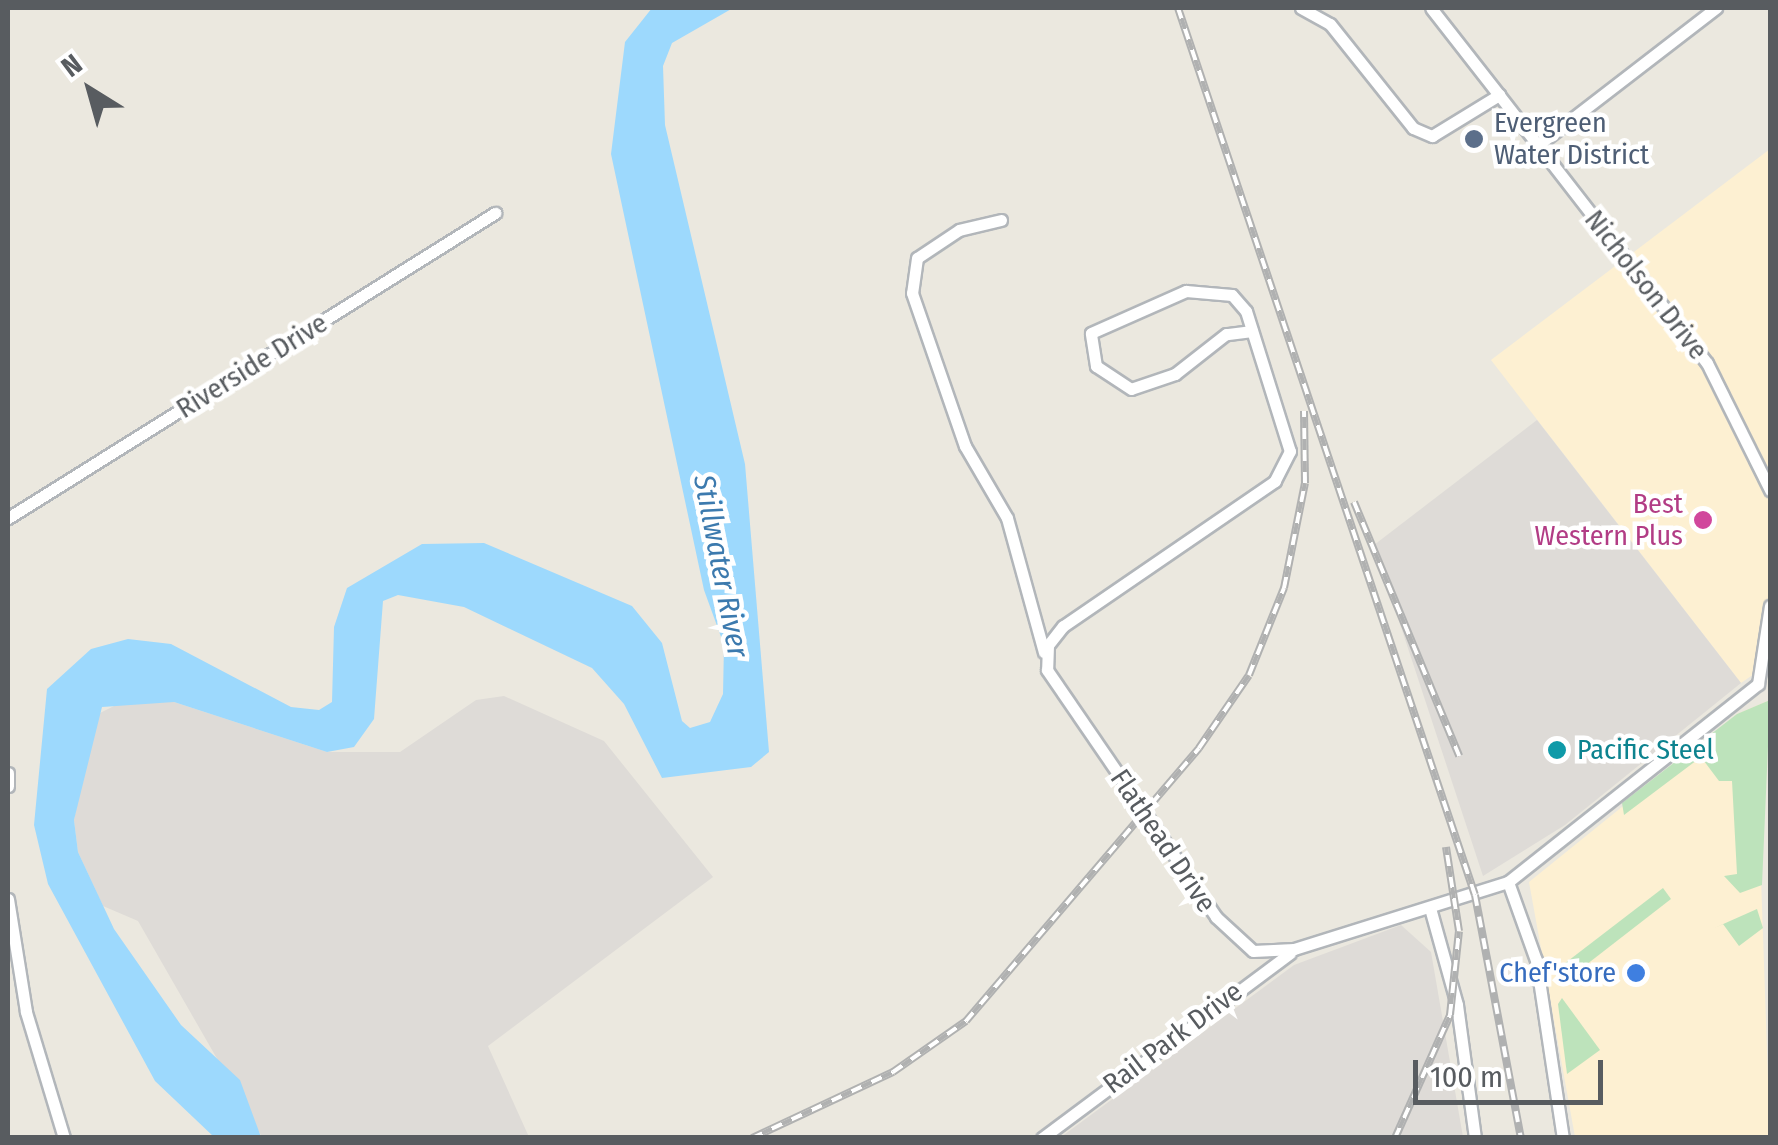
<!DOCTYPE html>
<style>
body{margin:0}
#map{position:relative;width:1778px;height:1145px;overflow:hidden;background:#ebe8df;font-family:"Fira Sans Condensed",sans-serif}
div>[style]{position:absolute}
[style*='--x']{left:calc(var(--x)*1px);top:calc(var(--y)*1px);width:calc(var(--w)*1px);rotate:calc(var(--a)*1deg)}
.commercial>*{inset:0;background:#fdf0d2}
.industrial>*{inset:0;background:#dedbd7}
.green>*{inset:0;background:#bde3bb}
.water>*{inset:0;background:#9dd9fd}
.roads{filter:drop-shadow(2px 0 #b2b6ba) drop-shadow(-2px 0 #b2b6ba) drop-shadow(0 2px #b2b6ba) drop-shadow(0 -2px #b2b6ba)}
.street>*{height:11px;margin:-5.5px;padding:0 5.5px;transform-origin:5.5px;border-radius:5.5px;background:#fff}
.rail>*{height:8px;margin-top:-4px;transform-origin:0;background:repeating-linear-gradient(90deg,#fff 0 11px,#b0b1b1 0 22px);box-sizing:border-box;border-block:2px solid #b0b1b1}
.dots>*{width:28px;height:28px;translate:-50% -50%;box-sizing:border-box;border:5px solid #fff;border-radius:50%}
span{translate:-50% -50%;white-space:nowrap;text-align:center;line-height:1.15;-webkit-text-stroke:9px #fff;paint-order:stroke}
.service-label{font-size:28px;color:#4e5e75}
.left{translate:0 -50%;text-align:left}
.street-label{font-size:28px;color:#585c60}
.hotel-label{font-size:28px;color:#b23c85}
.right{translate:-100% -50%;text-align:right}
.culture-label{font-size:28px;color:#0d838f}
.shop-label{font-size:28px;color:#366cbe}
.water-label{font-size:30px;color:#3c7aae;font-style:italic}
.frame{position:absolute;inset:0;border:10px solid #585c60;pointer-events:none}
.north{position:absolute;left:40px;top:40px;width:100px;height:100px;-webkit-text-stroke:8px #fff;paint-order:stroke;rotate:323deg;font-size:28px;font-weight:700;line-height:40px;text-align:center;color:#585c60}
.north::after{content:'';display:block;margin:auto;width:35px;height:45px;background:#585c60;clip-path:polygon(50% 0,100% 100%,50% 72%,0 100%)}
.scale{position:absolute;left:1413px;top:1060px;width:190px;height:45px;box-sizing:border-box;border:5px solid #585c60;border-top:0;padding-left:12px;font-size:30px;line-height:35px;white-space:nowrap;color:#585c60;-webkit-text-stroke:8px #fff;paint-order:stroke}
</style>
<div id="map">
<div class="commercial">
<i style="clip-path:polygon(1770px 149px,1770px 663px,1741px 683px,1491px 360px)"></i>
<i style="clip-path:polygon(1770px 700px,1760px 849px,1770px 1137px,1575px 1137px,1529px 882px,1737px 714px)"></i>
</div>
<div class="industrial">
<i style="clip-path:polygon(1537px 420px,1741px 683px,1565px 825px,1483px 876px,1374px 545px)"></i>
<i style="clip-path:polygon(504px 696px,604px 741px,713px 877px,488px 1046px,529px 1137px,262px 1137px,138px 921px,103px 906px,78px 852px,74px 820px,94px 716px,130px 698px,174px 702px,327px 752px,400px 752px,476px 700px)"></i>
<i style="clip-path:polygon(1401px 925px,1431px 952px,1463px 1137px,1061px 1137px,1294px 965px)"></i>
</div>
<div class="green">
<i style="clip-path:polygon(1770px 700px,1762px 885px,1740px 893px,1724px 876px,1737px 874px,1732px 781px,1719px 781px,1701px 757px,1624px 815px,1622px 803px,1737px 714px)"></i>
<i style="clip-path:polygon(1663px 888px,1671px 899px,1573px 975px,1564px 964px)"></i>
<i style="clip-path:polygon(1757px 909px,1763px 928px,1739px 946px,1723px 924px,1712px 929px)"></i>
<i style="clip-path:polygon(1562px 998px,1600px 1050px,1567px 1074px,1558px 1004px)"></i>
</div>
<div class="water">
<i style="clip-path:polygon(652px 8px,733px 8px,672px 43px,663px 66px,665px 125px,745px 464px,769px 752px,751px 767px,662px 778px,624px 704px,592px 668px,464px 607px,398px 595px,383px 601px,374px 719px,354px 747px,327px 752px,174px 702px,102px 707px,74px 820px,78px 852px,114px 929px,181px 1025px,240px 1080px,261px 1137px,214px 1137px,155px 1081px,48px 884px,34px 825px,47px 689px,91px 649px,128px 639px,171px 644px,291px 707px,319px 710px,332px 702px,334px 627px,347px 588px,422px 544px,484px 543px,632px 606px,662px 643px,682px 721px,690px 728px,710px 722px,723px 694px,724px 645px,704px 590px,611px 154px,625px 42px)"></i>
</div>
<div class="roads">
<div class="street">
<i style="--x:1301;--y:8;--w:33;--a:29"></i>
<i style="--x:1330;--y:24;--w:133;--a:51.4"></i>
<i style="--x:1413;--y:128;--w:21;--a:23"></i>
<i style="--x:1432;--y:136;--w:79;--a:-31.5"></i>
<i style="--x:1499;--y:95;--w:110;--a:-128"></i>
<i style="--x:1499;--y:95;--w:339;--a:52.2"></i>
<i style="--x:1707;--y:363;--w:142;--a:63.6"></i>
<i style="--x:1538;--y:145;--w:225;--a:-37.6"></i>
<i style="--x:1001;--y:220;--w:43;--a:166.6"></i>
<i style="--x:959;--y:230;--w:50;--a:146.3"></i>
<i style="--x:917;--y:258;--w:35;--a:98"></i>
<i style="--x:912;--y:293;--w:162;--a:70.9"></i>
<i style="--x:965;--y:446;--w:83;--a:59.7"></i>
<i style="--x:1007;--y:518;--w:139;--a:74.6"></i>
<i style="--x:1252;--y:331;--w:26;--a:173"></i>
<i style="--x:1226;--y:334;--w:65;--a:141.9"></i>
<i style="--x:1175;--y:374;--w:46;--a:161.2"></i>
<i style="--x:1131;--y:389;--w:42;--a:-146.7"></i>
<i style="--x:1096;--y:366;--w:33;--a:-99"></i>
<i style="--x:1091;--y:333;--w:104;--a:-23.9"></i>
<i style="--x:1186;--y:291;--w:46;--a:5"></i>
<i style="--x:1232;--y:295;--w:21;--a:49"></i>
<i style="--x:1246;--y:311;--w:147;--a:72.6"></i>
<i style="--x:1290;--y:451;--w:34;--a:117"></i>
<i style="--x:1275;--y:481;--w:257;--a:145.6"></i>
<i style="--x:1063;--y:626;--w:24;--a:128"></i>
<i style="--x:1048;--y:645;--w:25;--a:92"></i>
<i style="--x:1047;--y:670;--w:299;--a:55.6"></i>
<i style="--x:1216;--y:917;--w:50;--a:42.6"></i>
<i style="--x:1253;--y:951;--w:41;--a:-2.8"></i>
<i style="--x:1294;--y:949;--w:224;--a:-17.4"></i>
<i style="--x:1508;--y:882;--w:319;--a:-38.4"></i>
<i style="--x:1758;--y:684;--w:79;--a:-81.3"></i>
<i style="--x:8;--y:518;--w:575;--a:-32.06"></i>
<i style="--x:8;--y:773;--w:13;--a:90"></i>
<i style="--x:1508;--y:882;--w:83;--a:70.3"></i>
<i style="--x:1536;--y:960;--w:180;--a:81.4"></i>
<i style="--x:8;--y:899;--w:114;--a:80.9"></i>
<i style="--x:26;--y:1012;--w:132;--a:73.2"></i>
<i style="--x:1430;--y:908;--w:101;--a:74.4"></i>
<i style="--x:1457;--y:1005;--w:134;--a:82.3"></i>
<i style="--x:1042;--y:1138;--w:309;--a:-36.7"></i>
</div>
</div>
<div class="rail">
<i style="--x:1178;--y:8;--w:935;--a:71.49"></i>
<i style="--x:1475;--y:895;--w:247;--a:79.3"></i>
<i style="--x:1354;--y:502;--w:275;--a:67.5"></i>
<i style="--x:752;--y:1138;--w:156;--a:-25.1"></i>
<i style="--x:893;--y:1072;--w:89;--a:-34.9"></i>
<i style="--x:966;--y:1021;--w:359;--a:-49.5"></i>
<i style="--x:1199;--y:748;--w:88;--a:-55.6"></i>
<i style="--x:1249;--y:675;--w:94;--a:-68.1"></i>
<i style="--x:1284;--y:588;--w:107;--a:-78.7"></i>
<i style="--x:1305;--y:483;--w:72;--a:-90.8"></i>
<i style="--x:1395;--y:1138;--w:135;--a:-65.9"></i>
<i style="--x:1450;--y:1015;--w:84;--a:-83.9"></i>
<i style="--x:1459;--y:931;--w:85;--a:-98.8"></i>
</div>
<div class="dots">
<i style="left:1474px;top:139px;background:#5c6f8a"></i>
<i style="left:1703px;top:520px;background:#d1479c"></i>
<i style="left:1557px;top:750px;background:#0f9aa8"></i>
<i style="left:1636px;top:973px;background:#3f7fe0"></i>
</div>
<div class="service-label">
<span class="left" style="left:1494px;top:139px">Evergreen<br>Water District</span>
</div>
<div class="street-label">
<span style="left:1646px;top:285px;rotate:52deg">Nicholson Drive</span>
<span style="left:252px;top:366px;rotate:-32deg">Riverside Drive</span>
<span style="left:1163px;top:841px;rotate:56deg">Flathead Drive</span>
<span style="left:1173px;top:1038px;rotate:-37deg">Rail Park Drive</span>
</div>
<div class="hotel-label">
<span class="right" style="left:1683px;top:520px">Best<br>Western Plus</span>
</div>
<div class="culture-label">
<span class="left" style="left:1577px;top:750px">Pacific Steel</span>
</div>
<div class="shop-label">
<span class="right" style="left:1616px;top:973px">Chef'store</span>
</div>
<div class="water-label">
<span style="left:721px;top:566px;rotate:79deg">Stillwater River</span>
</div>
<div class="frame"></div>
<div class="north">N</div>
<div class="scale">100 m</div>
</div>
